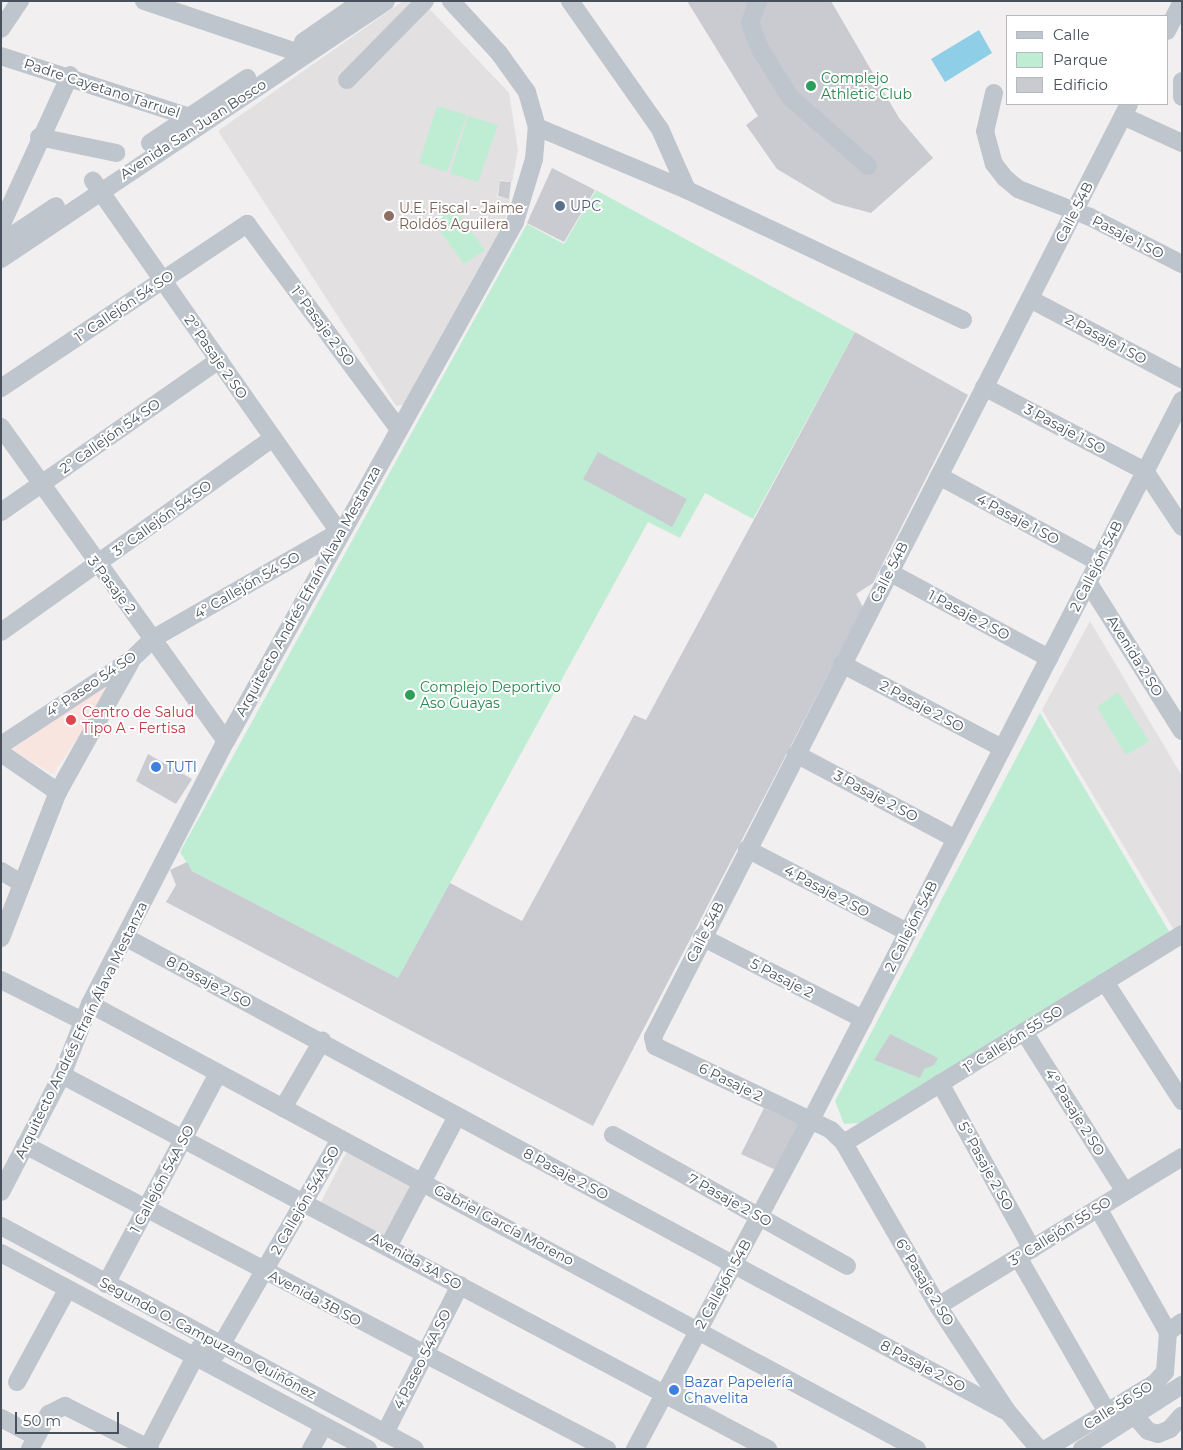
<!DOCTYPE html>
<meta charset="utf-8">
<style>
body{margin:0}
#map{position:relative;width:1183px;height:1450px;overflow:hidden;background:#f1efef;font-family:Montserrat,sans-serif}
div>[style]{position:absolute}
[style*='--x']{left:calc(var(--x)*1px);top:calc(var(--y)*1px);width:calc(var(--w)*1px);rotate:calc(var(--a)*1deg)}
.education>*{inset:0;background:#e2e0e0}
.medical>*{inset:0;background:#f9e5e0}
.green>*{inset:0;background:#bfedd4}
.water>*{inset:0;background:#8fcee7}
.building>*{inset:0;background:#c9cbd1}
.minor>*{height:18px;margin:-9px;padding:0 9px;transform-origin:9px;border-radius:9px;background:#bec5cd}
.dots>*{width:14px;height:14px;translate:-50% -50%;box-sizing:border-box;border:2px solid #fff;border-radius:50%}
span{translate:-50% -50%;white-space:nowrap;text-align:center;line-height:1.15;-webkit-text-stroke:4px #fff;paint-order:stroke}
.leisure-label{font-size:14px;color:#27864d}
.left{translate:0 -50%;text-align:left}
.street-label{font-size:14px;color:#48515b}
.service-label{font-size:14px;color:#4e5e75}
.education-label{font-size:14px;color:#785e54}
.health-label{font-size:14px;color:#be3a42}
.shop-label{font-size:14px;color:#366cbe}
.frame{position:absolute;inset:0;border:2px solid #48515b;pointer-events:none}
.legend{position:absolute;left:1006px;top:15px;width:162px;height:90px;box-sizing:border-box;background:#fff;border:1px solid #b6b9bd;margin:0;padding:6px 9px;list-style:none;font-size:15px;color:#48515b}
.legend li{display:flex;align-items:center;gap:10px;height:25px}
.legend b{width:25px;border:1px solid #b6b9bd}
.scale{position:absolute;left:15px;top:1412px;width:104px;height:22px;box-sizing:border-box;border:2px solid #48515b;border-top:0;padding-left:6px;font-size:15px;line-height:18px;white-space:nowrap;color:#48515b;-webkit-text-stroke:4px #fff;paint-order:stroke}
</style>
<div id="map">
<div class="education">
<i style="clip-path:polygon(403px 1px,422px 1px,509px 93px,518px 150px,512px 182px,500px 180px,497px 197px,510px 199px,502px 232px,406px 404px,396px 406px,218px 131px)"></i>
<i style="clip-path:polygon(1090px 621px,1182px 776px,1182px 925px,1174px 930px,1042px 710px)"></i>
<i style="clip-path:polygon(348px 1149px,418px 1185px,387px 1240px,319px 1206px)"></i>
</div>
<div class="medical">
<i style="clip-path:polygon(103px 682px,110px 690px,53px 774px,12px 750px)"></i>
</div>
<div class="green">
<i style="clip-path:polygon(437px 106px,467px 115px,447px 172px,419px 163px)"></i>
<i style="clip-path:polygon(468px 116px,498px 125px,478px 182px,450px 173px)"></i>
<i style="clip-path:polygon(596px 190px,855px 332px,753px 519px,705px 493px,680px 538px,648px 522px,398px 978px,192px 871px,180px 852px,527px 224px,564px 244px)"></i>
<i style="clip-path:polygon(452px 205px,485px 250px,464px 264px,432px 220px)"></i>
<i style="clip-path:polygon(1118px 692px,1149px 741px,1126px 755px,1097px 707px)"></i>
<i style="clip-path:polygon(1040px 713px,1170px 933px,859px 1123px,844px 1124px,835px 1101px)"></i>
</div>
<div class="water">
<i style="clip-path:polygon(979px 30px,992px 53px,945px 82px,931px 59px)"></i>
</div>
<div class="building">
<i style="clip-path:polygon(687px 1px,831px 1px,899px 118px,933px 158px,871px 213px,834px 203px,777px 169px,746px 125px,758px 116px)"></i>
<i style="clip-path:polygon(552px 168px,595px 190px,564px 242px,527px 223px)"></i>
<i style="clip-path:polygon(500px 181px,511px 182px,509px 199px,498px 196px)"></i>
<i style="clip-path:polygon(855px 332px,968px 395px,873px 583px,856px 594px,863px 607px,593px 1126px,166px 902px,176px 885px,170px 870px,187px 862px,192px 871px,398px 978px,450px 883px,522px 921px,634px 715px,646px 720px)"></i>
<i style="clip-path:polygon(598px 452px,687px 499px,672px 527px,583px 479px)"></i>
<i style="clip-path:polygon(148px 754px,192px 779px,176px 804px,136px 781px)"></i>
<i style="clip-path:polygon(890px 1034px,938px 1058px,934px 1065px,924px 1069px,920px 1078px,874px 1060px)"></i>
<i style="clip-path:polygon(764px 1108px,801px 1125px,778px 1171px,741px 1154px)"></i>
<i style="clip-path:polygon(679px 1372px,692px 1379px,682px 1398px,668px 1391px)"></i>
</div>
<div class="minor">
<i style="--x:144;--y:1;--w:170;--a:18.5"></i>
<i style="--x:570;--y:1;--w:156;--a:54.9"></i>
<i style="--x:660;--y:129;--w:67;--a:66.1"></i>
<i style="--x:758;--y:1;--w:23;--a:110"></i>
<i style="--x:750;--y:23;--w:28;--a:69"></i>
<i style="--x:760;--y:49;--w:57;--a:58"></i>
<i style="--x:790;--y:97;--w:104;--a:41.5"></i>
<i style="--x:1;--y:29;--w:34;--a:-56"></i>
<i style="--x:1167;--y:31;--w:33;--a:-63"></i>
<i style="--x:303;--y:42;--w:72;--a:-34.8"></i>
<i style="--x:1;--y:56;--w:205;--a:17.9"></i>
<i style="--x:347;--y:80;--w:111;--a:-45.4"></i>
<i style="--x:1182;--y:81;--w:16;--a:90"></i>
<i style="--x:994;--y:93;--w:39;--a:103"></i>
<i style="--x:985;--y:131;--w:34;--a:75"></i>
<i style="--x:994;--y:164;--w:18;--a:52"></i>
<i style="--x:1005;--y:178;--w:17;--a:40"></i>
<i style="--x:1018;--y:189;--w:77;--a:21.3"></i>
<i style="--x:1090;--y:217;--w:103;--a:27.1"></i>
<i style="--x:1123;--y:116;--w:65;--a:24.6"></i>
<i style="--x:537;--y:127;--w:163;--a:22.8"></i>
<i style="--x:687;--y:190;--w:305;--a:25.2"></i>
<i style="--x:39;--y:137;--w:79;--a:11.7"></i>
<i style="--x:150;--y:143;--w:117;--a:-33.8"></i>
<i style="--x:1;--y:226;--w:166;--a:-65.4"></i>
<i style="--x:1;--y:243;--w:66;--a:-33.9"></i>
<i style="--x:1;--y:259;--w:463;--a:-33.8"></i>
<i style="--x:1030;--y:299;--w:172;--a:27.8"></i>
<i style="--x:984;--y:387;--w:182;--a:27.6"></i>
<i style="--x:1145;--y:471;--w:67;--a:56.5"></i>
<i style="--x:1;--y:388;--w:296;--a:-33.7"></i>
<i style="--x:247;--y:224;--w:254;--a:53.5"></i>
<i style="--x:1;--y:427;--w:386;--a:54.4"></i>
<i style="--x:939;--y:476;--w:181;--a:28.4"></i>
<i style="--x:1;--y:512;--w:266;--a:-34.9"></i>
<i style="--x:889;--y:572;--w:182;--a:28.3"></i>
<i style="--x:1088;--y:582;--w:176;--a:57.8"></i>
<i style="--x:1;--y:632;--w:334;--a:-35.5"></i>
<i style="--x:842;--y:664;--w:181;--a:27.7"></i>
<i style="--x:1;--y:745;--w:157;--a:-33.3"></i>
<i style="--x:132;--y:659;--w:30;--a:-44"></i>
<i style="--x:154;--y:638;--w:213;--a:-29.8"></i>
<i style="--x:339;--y:532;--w:429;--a:-125"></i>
<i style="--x:1;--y:753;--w:69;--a:34.4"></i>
<i style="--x:796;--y:754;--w:181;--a:28"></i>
<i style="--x:747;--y:849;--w:180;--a:27.4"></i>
<i style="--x:1;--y:871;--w:23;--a:31"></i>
<i style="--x:125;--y:937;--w:998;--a:28.29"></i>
<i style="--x:702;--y:937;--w:181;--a:27"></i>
<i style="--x:1;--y:938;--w:157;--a:-68.7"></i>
<i style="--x:58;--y:792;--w:148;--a:-60.8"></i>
<i style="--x:1;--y:980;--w:92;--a:26.6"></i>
<i style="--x:1105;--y:982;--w:142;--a:57.1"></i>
<i style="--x:90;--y:1004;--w:939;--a:28.28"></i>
<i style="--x:1024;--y:1032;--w:189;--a:57.7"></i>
<i style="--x:62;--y:1075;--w:799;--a:27.91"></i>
<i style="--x:940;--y:1083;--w:190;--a:61"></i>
<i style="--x:283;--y:1108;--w:78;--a:-59.8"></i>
<i style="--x:613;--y:1135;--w:268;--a:29.2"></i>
<i style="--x:844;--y:1143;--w:397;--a:-31.7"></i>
<i style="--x:25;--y:1145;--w:657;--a:27.58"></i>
<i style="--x:1;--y:1192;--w:132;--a:-62.5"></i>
<i style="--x:62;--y:1075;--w:76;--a:-68.5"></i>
<i style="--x:90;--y:1004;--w:296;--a:-62.7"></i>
<i style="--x:226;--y:741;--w:594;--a:-60.89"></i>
<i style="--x:515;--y:222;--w:66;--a:-73.2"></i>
<i style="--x:534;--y:159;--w:32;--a:-85"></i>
<i style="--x:537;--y:127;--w:36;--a:-106"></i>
<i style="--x:527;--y:92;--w:48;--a:-125.7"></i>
<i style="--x:499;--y:53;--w:71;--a:-132.7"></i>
<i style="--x:1098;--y:1208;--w:142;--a:60.6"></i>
<i style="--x:1;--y:1226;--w:470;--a:28.3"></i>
<i style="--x:389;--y:1245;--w:146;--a:-62.2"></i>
<i style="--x:1;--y:1253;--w:416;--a:28.1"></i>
<i style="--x:1018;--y:1257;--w:179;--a:60.1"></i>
<i style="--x:106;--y:1284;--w:239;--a:-62"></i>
<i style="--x:938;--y:1306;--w:286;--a:-31.4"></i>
<i style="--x:216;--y:1354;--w:248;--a:-60"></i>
<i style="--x:17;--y:1382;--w:105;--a:-61.5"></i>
<i style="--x:1135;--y:1416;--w:20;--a:49"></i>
<i style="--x:1148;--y:1431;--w:10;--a:17"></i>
<i style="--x:1158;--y:1434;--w:13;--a:-23"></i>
<i style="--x:1170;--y:1429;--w:18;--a:-49"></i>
<i style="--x:1;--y:1418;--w:40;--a:28"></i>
<i style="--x:385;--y:1433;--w:166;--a:-63.1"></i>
<i style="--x:30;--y:1449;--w:40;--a:-62"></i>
<i style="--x:49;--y:1414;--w:18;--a:-27"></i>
<i style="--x:65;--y:1406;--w:95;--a:26.8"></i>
<i style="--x:147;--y:1449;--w:115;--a:-62.5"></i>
<i style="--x:311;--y:1449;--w:26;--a:-61"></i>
<i style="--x:635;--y:1449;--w:373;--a:-61.9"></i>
<i style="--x:811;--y:1120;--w:810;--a:-62.74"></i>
<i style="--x:1039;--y:1449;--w:50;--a:-130.1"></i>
<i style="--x:1007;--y:1411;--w:126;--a:-123.3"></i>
<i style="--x:938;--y:1306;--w:188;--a:-120"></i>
<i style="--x:844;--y:1143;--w:18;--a:-135"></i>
<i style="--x:831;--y:1130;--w:195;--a:-154.5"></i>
<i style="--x:655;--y:1046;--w:9;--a:-103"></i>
<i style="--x:653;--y:1037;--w:1047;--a:-62.97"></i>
<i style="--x:1046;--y:1449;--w:127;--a:-31.2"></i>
<i style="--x:1155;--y:1383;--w:15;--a:-48"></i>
<i style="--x:1165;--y:1372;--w:40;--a:-85.7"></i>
<i style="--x:1168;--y:1332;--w:17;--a:-36"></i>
<i style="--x:1082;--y:1449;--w:119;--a:-32.6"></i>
</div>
<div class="dots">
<i style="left:811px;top:86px;background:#2e9e5b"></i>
<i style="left:560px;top:206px;background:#5c6f8a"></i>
<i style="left:389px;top:216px;background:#8d6e63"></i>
<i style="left:410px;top:695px;background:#2e9e5b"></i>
<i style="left:71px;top:720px;background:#e0444e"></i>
<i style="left:156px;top:767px;background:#3f7fe0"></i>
<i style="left:674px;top:1390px;background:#3f7fe0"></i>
</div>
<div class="leisure-label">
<span class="left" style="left:821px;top:86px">Complejo<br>Athletic Club</span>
<span class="left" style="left:420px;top:695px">Complejo Deportivo<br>Aso Guayas</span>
</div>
<div class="street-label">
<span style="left:102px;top:88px;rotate:18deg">Padre Cayetano Tarruel</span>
<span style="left:193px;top:129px;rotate:-33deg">Avenida San Juan Bosco</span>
<span style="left:1074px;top:212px;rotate:-63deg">Calle 54B</span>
<span style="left:1128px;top:237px;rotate:27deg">Pasaje 1 SO</span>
<span style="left:124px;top:306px;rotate:-34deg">1º Callejón 54 SO</span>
<span style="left:323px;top:326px;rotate:53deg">1º Pasaje 2 SO</span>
<span style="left:1106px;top:339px;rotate:28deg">2 Pasaje 1 SO</span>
<span style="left:216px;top:357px;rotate:55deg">2º Pasaje 2 SO</span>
<span style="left:1065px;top:429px;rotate:28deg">3 Pasaje 1 SO</span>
<span style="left:110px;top:436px;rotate:-35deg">2º Callejón 54 SO</span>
<span style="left:162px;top:518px;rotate:-36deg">3º Callejón 54 SO</span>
<span style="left:1018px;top:519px;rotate:28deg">4 Pasaje 1 SO</span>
<span style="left:1096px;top:566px;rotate:-63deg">2 Callejón 54B</span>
<span style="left:889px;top:572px;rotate:-63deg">Calle 54B</span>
<span style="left:112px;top:585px;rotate:52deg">3 Pasaje 2</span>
<span style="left:247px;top:585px;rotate:-30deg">4º Callejón 54 SO</span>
<span style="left:308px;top:591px;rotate:-61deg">Arquitecto Andrés Efraín Álava Mestanza</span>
<span style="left:969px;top:615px;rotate:28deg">1 Pasaje 2 SO</span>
<span style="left:1135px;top:656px;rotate:58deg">Avenida 2 SO</span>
<span style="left:91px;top:684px;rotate:-34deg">4º Paseo 54 SO</span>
<span style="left:922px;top:706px;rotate:28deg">2 Pasaje 2 SO</span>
<span style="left:876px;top:796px;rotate:28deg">3 Pasaje 2 SO</span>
<span style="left:827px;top:891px;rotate:28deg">4 Pasaje 2 SO</span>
<span style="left:911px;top:926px;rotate:-63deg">2 Callejón 54B</span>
<span style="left:705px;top:932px;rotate:-63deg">Calle 54B</span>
<span style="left:782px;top:978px;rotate:27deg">5 Pasaje 2</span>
<span style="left:209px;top:982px;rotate:28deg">8 Pasaje 2 SO</span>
<span style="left:81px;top:1030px;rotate:-64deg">Arquitecto Andrés Efraín Álava Mestanza</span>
<span style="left:1013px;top:1039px;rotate:-32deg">1º Callejón 55 SO</span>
<span style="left:731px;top:1082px;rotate:26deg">6 Pasaje 2</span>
<span style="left:1075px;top:1112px;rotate:58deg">4º Pasaje 2 SO</span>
<span style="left:986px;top:1166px;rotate:61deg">5º Pasaje 2 SO</span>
<span style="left:566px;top:1174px;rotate:28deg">8 Pasaje 2 SO</span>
<span style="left:162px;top:1179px;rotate:-62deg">1 Callejón 54A SO</span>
<span style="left:305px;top:1200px;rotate:-60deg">2 Callejón 54A SO</span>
<span style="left:730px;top:1200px;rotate:29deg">7 Pasaje 2 SO</span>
<span style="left:504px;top:1225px;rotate:28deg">Gabriel García Moreno</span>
<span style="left:1060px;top:1231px;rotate:-32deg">3º Callejón 55 SO</span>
<span style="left:416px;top:1261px;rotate:29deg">Avenida 3A SO</span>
<span style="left:925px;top:1282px;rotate:59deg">6º Pasaje 2 SO</span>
<span style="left:723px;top:1284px;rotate:-61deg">2 Callejón 54B</span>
<span style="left:315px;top:1298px;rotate:28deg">Avenida 3B SO</span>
<span style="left:208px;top:1338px;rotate:28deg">Segundo O. Campuzano Quiñónez</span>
<span style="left:422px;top:1359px;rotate:-63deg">4 Paseo 54A SO</span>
<span style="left:923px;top:1366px;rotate:28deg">8 Pasaje 2 SO</span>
<span style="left:1118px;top:1405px;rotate:-32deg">Calle 56 SO</span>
</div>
<div class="service-label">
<span class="left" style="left:570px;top:206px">UPC</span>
</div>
<div class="education-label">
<span class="left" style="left:399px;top:216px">U.E. Fiscal - Jaime<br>Roldós Aguilera</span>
</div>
<div class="health-label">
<span class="left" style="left:82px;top:720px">Centro de Salud<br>Tipo A - Fertisa</span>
</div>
<div class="shop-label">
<span class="left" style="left:166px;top:767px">TUTI</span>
<span class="left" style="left:684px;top:1390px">Bazar Papelería<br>Chavelita</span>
</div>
<div class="frame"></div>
<ul class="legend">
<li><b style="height:6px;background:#bec5cd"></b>Calle</li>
<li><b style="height:14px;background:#bfedd4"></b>Parque</li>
<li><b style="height:14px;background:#c9cbd1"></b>Edificio</li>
</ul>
<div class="scale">50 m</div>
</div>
